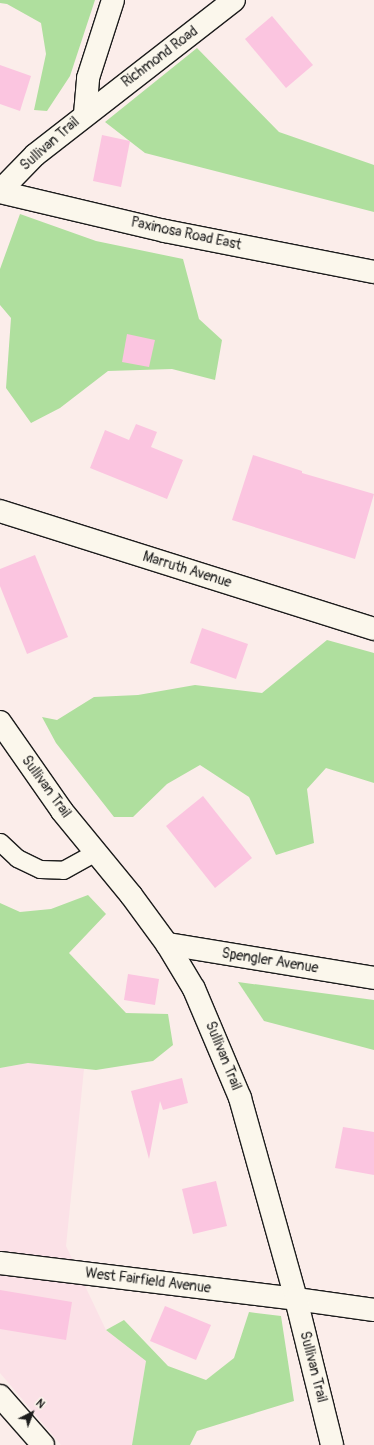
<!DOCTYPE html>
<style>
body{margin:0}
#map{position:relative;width:374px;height:1445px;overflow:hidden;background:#fbedea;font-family:Pangolin,sans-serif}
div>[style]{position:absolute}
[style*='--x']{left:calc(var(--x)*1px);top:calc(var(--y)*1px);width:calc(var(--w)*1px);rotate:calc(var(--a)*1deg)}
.built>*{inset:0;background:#fbe1e7}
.green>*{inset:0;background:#afdf9e}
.building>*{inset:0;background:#fbc5e0}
.roads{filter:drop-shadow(1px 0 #1c1c1c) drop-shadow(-1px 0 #1c1c1c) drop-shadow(0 1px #1c1c1c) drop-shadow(0 -1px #1c1c1c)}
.lane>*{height:17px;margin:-8.5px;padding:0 8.5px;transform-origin:8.5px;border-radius:8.5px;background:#fbf7ec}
.street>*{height:22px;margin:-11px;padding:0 11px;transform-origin:11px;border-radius:11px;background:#fbf7ec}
.secondary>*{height:22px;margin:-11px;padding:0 11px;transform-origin:11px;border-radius:11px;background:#fbf7ec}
.primary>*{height:22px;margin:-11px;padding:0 11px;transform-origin:11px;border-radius:11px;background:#fbf7ec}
span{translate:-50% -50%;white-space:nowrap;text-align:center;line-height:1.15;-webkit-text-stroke:4px #fbf7ec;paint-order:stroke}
.street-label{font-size:14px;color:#1c1c1c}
.north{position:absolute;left:12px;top:1393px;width:40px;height:40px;-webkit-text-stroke:3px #fbf7ec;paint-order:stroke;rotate:42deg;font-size:11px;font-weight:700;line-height:16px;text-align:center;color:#1c1c1c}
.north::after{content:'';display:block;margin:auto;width:14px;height:18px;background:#1c1c1c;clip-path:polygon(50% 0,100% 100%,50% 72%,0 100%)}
</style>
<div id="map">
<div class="built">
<i style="clip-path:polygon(28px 1063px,84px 1069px,66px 1246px,106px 1330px,146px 1361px,132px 1445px,61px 1445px,0 1373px,0 1068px)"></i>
</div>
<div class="green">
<i style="clip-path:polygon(0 0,95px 0,70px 76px,47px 111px,34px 110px,46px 54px,41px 23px,7px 4px,0 3px)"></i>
<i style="clip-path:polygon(197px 48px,279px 132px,374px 165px,374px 212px,145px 153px,105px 122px)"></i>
<i style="clip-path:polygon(20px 214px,96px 241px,183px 259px,199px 319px,222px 340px,215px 380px,172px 369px,108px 371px,60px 408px,31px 423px,6px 388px,11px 318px,0 305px,0 269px)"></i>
<i style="clip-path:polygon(327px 640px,374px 653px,374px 783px,326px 768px,307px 789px,314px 843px,276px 855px,249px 797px,200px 765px,167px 784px,133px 817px,114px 817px,56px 743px,42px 717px,57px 720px,94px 697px,138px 695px,195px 685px,262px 693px)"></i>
<i style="clip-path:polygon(88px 895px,106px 914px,69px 953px,126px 1013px,168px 1014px,173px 1045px,153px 1061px,96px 1070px,28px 1063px,0 1068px,0 903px,20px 912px,51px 909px)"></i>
<i style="clip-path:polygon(238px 982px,374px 1000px,374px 1050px,264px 1021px)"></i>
<i style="clip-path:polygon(249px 1312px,281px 1316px,294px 1401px,197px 1431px,190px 1445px,132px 1445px,146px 1361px,106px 1330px,124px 1320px,168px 1366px,206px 1380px,234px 1358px)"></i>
</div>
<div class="building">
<i style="clip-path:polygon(272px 16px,313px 65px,286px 88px,245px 39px)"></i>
<i style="clip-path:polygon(0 65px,31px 76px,20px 111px,0 104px)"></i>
<i style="clip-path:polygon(102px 135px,130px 141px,121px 187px,93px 181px)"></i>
<i style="clip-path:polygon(127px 334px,155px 340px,149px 367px,122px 362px)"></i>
<i style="clip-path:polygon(136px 424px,157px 432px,151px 447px,183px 460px,167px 499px,90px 468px,105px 430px,129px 440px)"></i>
<i style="clip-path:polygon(253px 455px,302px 471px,302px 473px,374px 494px,355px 559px,232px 520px)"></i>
<i style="clip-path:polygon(35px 555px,68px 637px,27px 654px,0 586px,0 569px)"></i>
<i style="clip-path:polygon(202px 628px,248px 644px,236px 679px,190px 663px)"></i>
<i style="clip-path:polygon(203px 796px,252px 858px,215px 888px,166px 826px)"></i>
<i style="clip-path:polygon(128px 974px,159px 979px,155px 1005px,124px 1000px)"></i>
<i style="clip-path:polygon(182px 1078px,188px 1103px,163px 1110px,160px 1101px,149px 1159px,131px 1091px)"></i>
<i style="clip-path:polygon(343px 1127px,374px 1132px,374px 1175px,335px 1168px)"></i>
<i style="clip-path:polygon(216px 1181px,227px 1226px,193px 1234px,182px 1189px)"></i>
<i style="clip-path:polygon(0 1290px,72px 1302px,66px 1340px,0 1329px)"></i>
<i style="clip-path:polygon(165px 1306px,211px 1325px,196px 1360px,150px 1341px)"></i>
</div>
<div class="roads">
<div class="lane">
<i style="--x:0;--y:842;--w:23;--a:43"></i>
<i style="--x:17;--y:858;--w:25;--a:26"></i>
<i style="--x:40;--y:869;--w:23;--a:2"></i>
<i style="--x:63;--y:870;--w:37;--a:-29"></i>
</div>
<div class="street">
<i style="--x:85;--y:114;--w:36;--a:-85"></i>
<i style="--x:88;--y:78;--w:82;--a:-72.2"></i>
<i style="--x:0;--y:192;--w:170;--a:13.3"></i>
<i style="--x:165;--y:231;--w:213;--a:11.1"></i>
<i style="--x:0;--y:511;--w:392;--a:17.5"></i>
<i style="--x:167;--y:944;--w:210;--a:9.3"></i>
<i style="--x:0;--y:1263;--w:298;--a:6.9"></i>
<i style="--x:296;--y:1299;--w:79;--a:8"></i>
</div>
<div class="secondary">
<i style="--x:0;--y:191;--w:50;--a:-45.8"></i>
<i style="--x:35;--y:155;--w:252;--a:-37.9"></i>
<i style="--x:0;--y:722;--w:108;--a:55.1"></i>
<i style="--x:62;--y:811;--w:109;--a:50.6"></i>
<i style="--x:131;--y:895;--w:61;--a:53.7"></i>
<i style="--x:167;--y:944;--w:52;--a:59"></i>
<i style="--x:194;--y:989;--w:118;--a:67.1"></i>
<i style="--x:240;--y:1098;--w:209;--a:74.4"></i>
<i style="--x:296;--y:1299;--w:150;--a:76.1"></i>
</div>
<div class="primary">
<i style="--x:0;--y:1396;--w:65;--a:48.7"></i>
</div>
</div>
<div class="street-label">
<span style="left:160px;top:57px;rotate:-37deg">Richmond Road</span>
<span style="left:50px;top:144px;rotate:-41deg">Sullivan Trail</span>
<span style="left:186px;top:234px;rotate:12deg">Paxinosa Road East</span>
<span style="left:187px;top:570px;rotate:17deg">Marruth Avenue</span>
<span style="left:46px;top:787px;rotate:54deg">Sullivan Trail</span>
<span style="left:270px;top:961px;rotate:9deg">Spengler Avenue</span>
<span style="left:223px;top:1056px;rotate:68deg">Sullivan Trail</span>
<span style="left:148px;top:1281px;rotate:7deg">West Fairfield Avenue</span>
<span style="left:313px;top:1367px;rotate:76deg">Sullivan Trail</span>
</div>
<div class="north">N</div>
</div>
